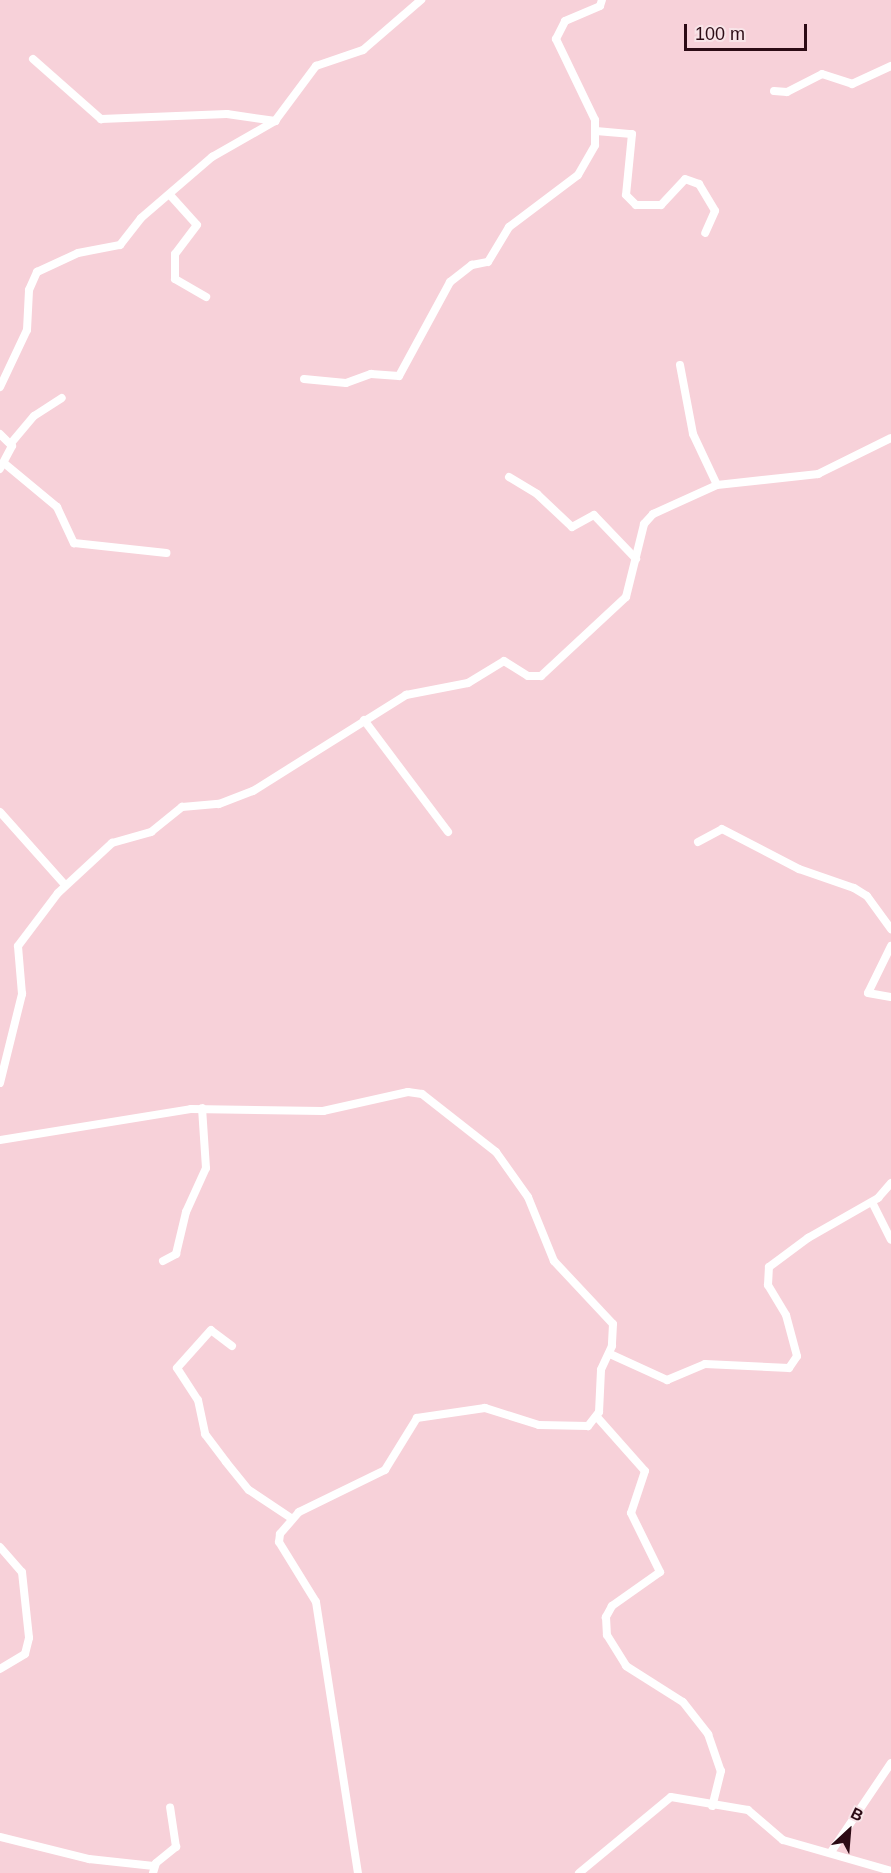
<!DOCTYPE html>
<style>
body{margin:0}
#map{position:relative;width:891px;height:1873px;overflow:hidden;background:#f7d1d9;font-family:Helvetica,sans-serif}
div>[style]{position:absolute}
[style*='--x']{left:calc(var(--x)*1px);top:calc(var(--y)*1px);width:calc(var(--w)*1px);rotate:calc(var(--a)*1deg)}
.street>*{height:8px;margin:-4px;padding:0 4px;transform-origin:4px;border-radius:4px;background:#fff}
span{translate:-50% -50%;white-space:nowrap;text-align:center;line-height:1.15;-webkit-text-stroke:4.5px #f8e4e8;paint-order:stroke}
.north{position:absolute;left:819px;top:1801px;width:60px;height:60px;-webkit-text-stroke:4px #f8e4e8;paint-order:stroke;rotate:26deg;font-size:16px;font-weight:700;line-height:24px;text-align:center;color:#2c0b15}
.north::after{content:'';display:block;margin:auto;width:21px;height:27px;background:#2c0b15;clip-path:polygon(50% 0,100% 100%,50% 72%,0 100%)}
.scale{position:absolute;left:684px;top:24px;width:123px;height:27px;box-sizing:border-box;border:3px solid #2c0b15;border-top:0;padding-left:8px;font-size:18px;line-height:21px;white-space:nowrap;color:#2c0b15;-webkit-text-stroke:4px #f8e4e8;paint-order:stroke}
</style>
<div id="map">
<div class="street">
<i style="--x:33;--y:59;--w:91;--a:41.4"></i>
<i style="--x:101;--y:119;--w:126;--a:-2.3"></i>
<i style="--x:227;--y:114;--w:49;--a:8.3"></i>
<i style="--x:774;--y:91;--w:13;--a:4"></i>
<i style="--x:787;--y:92;--w:39;--a:-27"></i>
<i style="--x:822;--y:74;--w:32;--a:18"></i>
<i style="--x:852;--y:84;--w:43;--a:-24.8"></i>
<i style="--x:596;--y:131;--w:36;--a:5"></i>
<i style="--x:632;--y:134;--w:61;--a:95.6"></i>
<i style="--x:626;--y:195;--w:14;--a:45"></i>
<i style="--x:636;--y:205;--w:25;--a:0"></i>
<i style="--x:661;--y:205;--w:35;--a:-47"></i>
<i style="--x:685;--y:179;--w:15;--a:20"></i>
<i style="--x:699;--y:184;--w:31;--a:59"></i>
<i style="--x:715;--y:211;--w:24;--a:114"></i>
<i style="--x:170;--y:195;--w:40;--a:48"></i>
<i style="--x:197;--y:225;--w:36;--a:127"></i>
<i style="--x:175;--y:254;--w:25;--a:90"></i>
<i style="--x:175;--y:279;--w:36;--a:30"></i>
<i style="--x:680;--y:365;--w:70;--a:79.3"></i>
<i style="--x:693;--y:434;--w:56;--a:64.8"></i>
<i style="--x:304;--y:379;--w:42;--a:5.4"></i>
<i style="--x:346;--y:383;--w:27;--a:-20"></i>
<i style="--x:371;--y:374;--w:28;--a:4"></i>
<i style="--x:399;--y:376;--w:107;--a:-61.5"></i>
<i style="--x:450;--y:282;--w:28;--a:-38"></i>
<i style="--x:472;--y:265;--w:16;--a:-11"></i>
<i style="--x:488;--y:262;--w:41;--a:-59"></i>
<i style="--x:509;--y:227;--w:86;--a:-37"></i>
<i style="--x:578;--y:175;--w:34;--a:-60"></i>
<i style="--x:595;--y:145;--w:25;--a:-90"></i>
<i style="--x:595;--y:120;--w:90;--a:-115.7"></i>
<i style="--x:556;--y:39;--w:20;--a:-63"></i>
<i style="--x:565;--y:21;--w:38;--a:-23"></i>
<i style="--x:600;--y:6;--w:6;--a:-72"></i>
<i style="--x:0;--y:387;--w:63;--a:-64.7"></i>
<i style="--x:27;--y:330;--w:40;--a:-87.1"></i>
<i style="--x:29;--y:290;--w:20;--a:-66"></i>
<i style="--x:37;--y:272;--w:45;--a:-24.9"></i>
<i style="--x:78;--y:253;--w:43;--a:-10.8"></i>
<i style="--x:120;--y:245;--w:34;--a:-52"></i>
<i style="--x:141;--y:218;--w:94;--a:-40.7"></i>
<i style="--x:212;--y:157;--w:73;--a:-29.7"></i>
<i style="--x:275;--y:121;--w:69;--a:-53.3"></i>
<i style="--x:316;--y:66;--w:50;--a:-18.8"></i>
<i style="--x:363;--y:50;--w:77;--a:-40.8"></i>
<i style="--x:0;--y:434;--w:17;--a:45"></i>
<i style="--x:12;--y:446;--w:26;--a:118"></i>
<i style="--x:12;--y:442;--w:34;--a:-50"></i>
<i style="--x:34;--y:416;--w:33;--a:-33"></i>
<i style="--x:4;--y:463;--w:69;--a:39.7"></i>
<i style="--x:57;--y:507;--w:40;--a:65"></i>
<i style="--x:74;--y:543;--w:93;--a:6.2"></i>
<i style="--x:509;--y:477;--w:33;--a:31"></i>
<i style="--x:537;--y:494;--w:48;--a:43.3"></i>
<i style="--x:572;--y:527;--w:25;--a:-29"></i>
<i style="--x:594;--y:515;--w:61;--a:46.3"></i>
<i style="--x:364;--y:720;--w:140;--a:53.1"></i>
<i style="--x:0;--y:812;--w:98;--a:48.3"></i>
<i style="--x:698;--y:842;--w:27;--a:-28"></i>
<i style="--x:722;--y:829;--w:87;--a:27.5"></i>
<i style="--x:799;--y:869;--w:58;--a:19.1"></i>
<i style="--x:854;--y:888;--w:15;--a:32"></i>
<i style="--x:867;--y:896;--w:41;--a:54"></i>
<i style="--x:891;--y:946;--w:52;--a:116.1"></i>
<i style="--x:868;--y:993;--w:23;--a:10"></i>
<i style="--x:0;--y:1083;--w:92;--a:-76.1"></i>
<i style="--x:22;--y:994;--w:48;--a:-94.8"></i>
<i style="--x:18;--y:946;--w:66;--a:-53"></i>
<i style="--x:58;--y:893;--w:74;--a:-42.8"></i>
<i style="--x:112;--y:843;--w:41;--a:-15.8"></i>
<i style="--x:151;--y:832;--w:40;--a:-39"></i>
<i style="--x:182;--y:807;--w:37;--a:-5"></i>
<i style="--x:219;--y:804;--w:36;--a:-21"></i>
<i style="--x:253;--y:791;--w:181;--a:-32.1"></i>
<i style="--x:406;--y:695;--w:63;--a:-11"></i>
<i style="--x:468;--y:683;--w:42;--a:-31.4"></i>
<i style="--x:504;--y:661;--w:28;--a:32"></i>
<i style="--x:528;--y:676;--w:13;--a:0"></i>
<i style="--x:541;--y:676;--w:116;--a:-42.9"></i>
<i style="--x:626;--y:597;--w:75;--a:-76.1"></i>
<i style="--x:644;--y:524;--w:13;--a:-48"></i>
<i style="--x:653;--y:514;--w:70;--a:-24.4"></i>
<i style="--x:717;--y:485;--w:102;--a:-6.2"></i>
<i style="--x:818;--y:474;--w:81;--a:-26.3"></i>
<i style="--x:0;--y:1140;--w:193;--a:-9.2"></i>
<i style="--x:191;--y:1109;--w:132;--a:0.9"></i>
<i style="--x:323;--y:1111;--w:87;--a:-12.6"></i>
<i style="--x:408;--y:1092;--w:14;--a:8"></i>
<i style="--x:422;--y:1094;--w:94;--a:38.1"></i>
<i style="--x:496;--y:1152;--w:55;--a:54.6"></i>
<i style="--x:528;--y:1197;--w:69;--a:67.9"></i>
<i style="--x:554;--y:1261;--w:86;--a:46.9"></i>
<i style="--x:613;--y:1324;--w:22;--a:93"></i>
<i style="--x:612;--y:1346;--w:26;--a:115"></i>
<i style="--x:601;--y:1370;--w:42;--a:92.7"></i>
<i style="--x:599;--y:1412;--w:18;--a:128"></i>
<i style="--x:588;--y:1426;--w:49;--a:-178.8"></i>
<i style="--x:539;--y:1425;--w:57;--a:-162.5"></i>
<i style="--x:485;--y:1408;--w:69;--a:171.6"></i>
<i style="--x:417;--y:1418;--w:61;--a:121.6"></i>
<i style="--x:385;--y:1470;--w:96;--a:154"></i>
<i style="--x:299;--y:1512;--w:29;--a:131"></i>
<i style="--x:280;--y:1534;--w:8;--a:97"></i>
<i style="--x:279;--y:1542;--w:70;--a:58.3"></i>
<i style="--x:316;--y:1602;--w:274;--a:81.2"></i>
<i style="--x:872;--y:1202;--w:42;--a:63.4"></i>
<i style="--x:163;--y:1261;--w:15;--a:-28"></i>
<i style="--x:176;--y:1254;--w:43;--a:-76.6"></i>
<i style="--x:186;--y:1212;--w:48;--a:-65.6"></i>
<i style="--x:206;--y:1168;--w:60;--a:-93.8"></i>
<i style="--x:232;--y:1346;--w:26;--a:-143"></i>
<i style="--x:211;--y:1330;--w:51;--a:131.8"></i>
<i style="--x:177;--y:1368;--w:38;--a:57"></i>
<i style="--x:198;--y:1400;--w:35;--a:78"></i>
<i style="--x:205;--y:1434;--w:35;--a:53"></i>
<i style="--x:226;--y:1462;--w:36;--a:51"></i>
<i style="--x:249;--y:1490;--w:50;--a:33.7"></i>
<i style="--x:610;--y:1354;--w:63;--a:24.5"></i>
<i style="--x:667;--y:1380;--w:41;--a:-22.8"></i>
<i style="--x:705;--y:1364;--w:84;--a:2.7"></i>
<i style="--x:789;--y:1368;--w:14;--a:-56"></i>
<i style="--x:797;--y:1356;--w:42;--a:-105"></i>
<i style="--x:786;--y:1315;--w:35;--a:-121"></i>
<i style="--x:768;--y:1285;--w:18;--a:-87"></i>
<i style="--x:769;--y:1267;--w:49;--a:-36.6"></i>
<i style="--x:808;--y:1238;--w:81;--a:-29.7"></i>
<i style="--x:878;--y:1198;--w:20;--a:-49"></i>
<i style="--x:597;--y:1417;--w:72;--a:48.4"></i>
<i style="--x:645;--y:1471;--w:44;--a:108.4"></i>
<i style="--x:631;--y:1513;--w:66;--a:63.8"></i>
<i style="--x:660;--y:1572;--w:59;--a:144.7"></i>
<i style="--x:612;--y:1606;--w:13;--a:119"></i>
<i style="--x:606;--y:1617;--w:18;--a:87"></i>
<i style="--x:607;--y:1635;--w:36;--a:58"></i>
<i style="--x:626;--y:1666;--w:67;--a:32.3"></i>
<i style="--x:683;--y:1702;--w:41;--a:52"></i>
<i style="--x:708;--y:1734;--w:39;--a:71"></i>
<i style="--x:721;--y:1771;--w:36;--a:104"></i>
<i style="--x:0;--y:1547;--w:33;--a:49"></i>
<i style="--x:22;--y:1572;--w:66;--a:83.9"></i>
<i style="--x:29;--y:1638;--w:16;--a:104"></i>
<i style="--x:25;--y:1654;--w:29;--a:149"></i>
<i style="--x:0;--y:1837;--w:92;--a:13.9"></i>
<i style="--x:89;--y:1859;--w:65;--a:6.1"></i>
<i style="--x:831;--y:1852;--w:107;--a:-56"></i>
<i style="--x:153;--y:1873;--w:10;--a:-73"></i>
<i style="--x:156;--y:1863;--w:26;--a:-39"></i>
<i style="--x:176;--y:1847;--w:40;--a:-98.5"></i>
<i style="--x:579;--y:1873;--w:119;--a:-39.6"></i>
<i style="--x:671;--y:1797;--w:78;--a:9.6"></i>
<i style="--x:748;--y:1810;--w:46;--a:40.6"></i>
<i style="--x:783;--y:1840;--w:112;--a:16"></i>
</div>
<div class="north">B</div>
<div class="scale">100 m</div>
</div>
